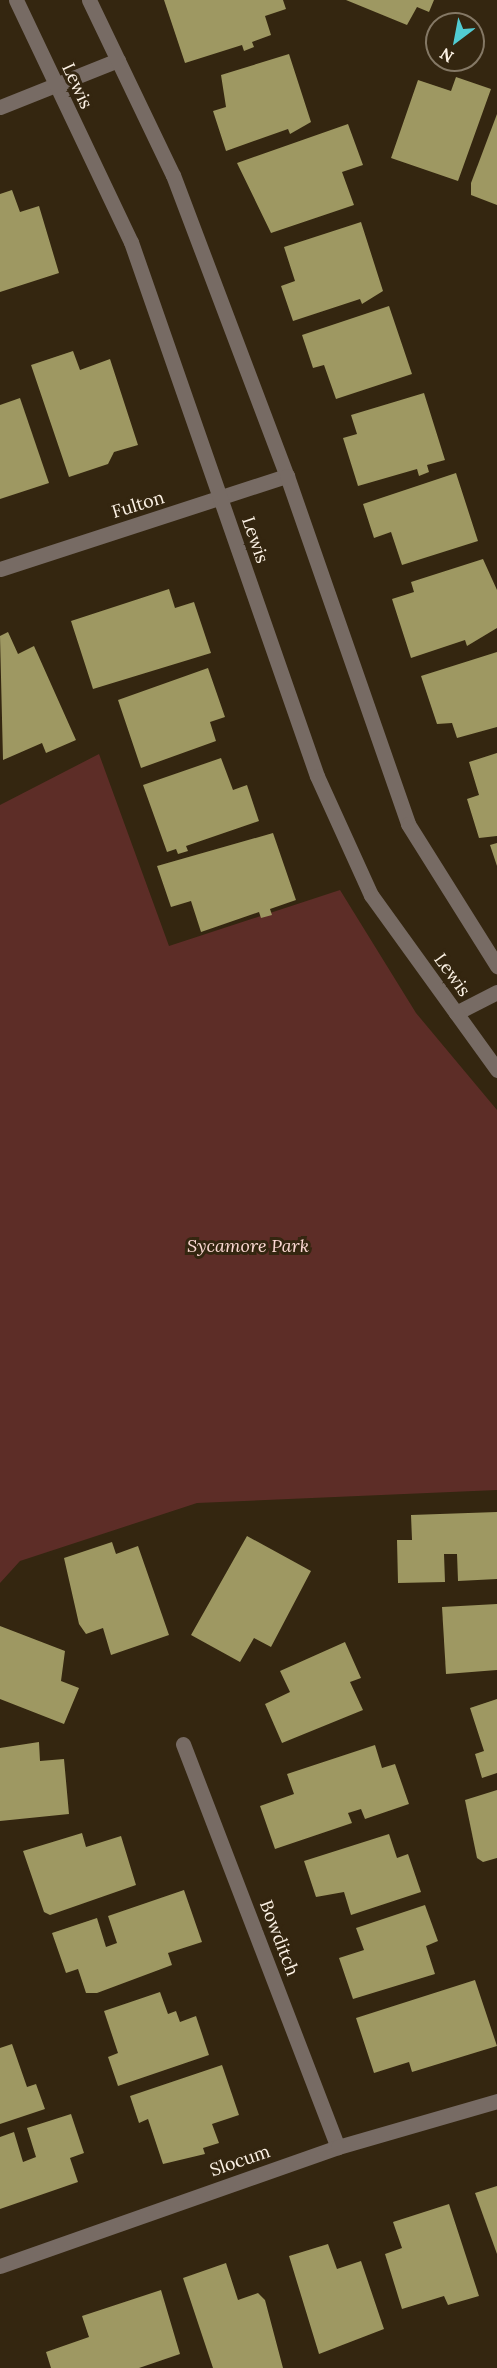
<!DOCTYPE html>
<style>
body{margin:0}
#map{position:relative;width:497px;height:2368px;overflow:hidden;background:#342610;font-family:Lora,serif}
div>[style]{position:absolute}
[style*='--x']{left:calc(var(--x)*1px);top:calc(var(--y)*1px);width:calc(var(--w)*1px);rotate:calc(var(--a)*1deg)}
.green>*{inset:0;background:#5d2d27}
.building>*{inset:0;background:#9e9862}
.minor>*{height:15px;margin:-7.5px;padding:0 7.5px;transform-origin:7.5px;border-radius:7.5px;background:#776b64}
.tertiary>*{height:15px;margin:-7.5px;padding:0 7.5px;transform-origin:7.5px;border-radius:7.5px;background:#776b64}
span{translate:-50% -50%;white-space:nowrap;text-align:center;line-height:1.15;-webkit-text-stroke:6px #342610;paint-order:stroke}
.street-label{font-size:18px;color:#fcf2e5}
.park-label{font-size:18px;color:#fdd9d4;font-style:italic}
.north{position:absolute;left:425px;top:12px;width:60px;height:60px;box-sizing:border-box;background:#342610;border:2px solid #847865;border-radius:50%;rotate:212deg;font-size:16px;font-weight:700;line-height:24px;text-align:center;color:#fcf2e5}
.north::after{content:'';display:block;margin:auto;width:21px;height:27px;background:#51ccd3;clip-path:polygon(50% 0,100% 100%,50% 72%,0 100%)}
</style>
<div id="map">
<div class="green">
<i style="clip-path:polygon(99px 754px,169px 946px,340px 890px,416px 1013px,497px 1110px,497px 1490px,197px 1503px,20px 1561px,0 1583px,0 805px)"></i>
</div>
<div class="building">
<i style="clip-path:polygon(164px 0,283px 0,286px 9px,265px 16px,271px 35px,252px 42px,254px 47px,244px 51px,242px 45px,185px 63px)"></i>
<i style="clip-path:polygon(346px 0,434px 0,429px 12px,417px 7px,407px 25px)"></i>
<i style="clip-path:polygon(289px 54px,311px 122px,290px 134px,288px 129px,226px 151px,213px 111px,226px 107px,221px 75px)"></i>
<i style="clip-path:polygon(456px 77px,491px 89px,458px 181px,391px 158px,418px 80px,451px 91px)"></i>
<i style="clip-path:polygon(497px 114px,497px 205px,471px 195px,471px 183px)"></i>
<i style="clip-path:polygon(348px 124px,363px 165px,342px 172px,354px 205px,271px 233px,237px 163px)"></i>
<i style="clip-path:polygon(12px 190px,20px 212px,39px 206px,59px 273px,0 292px,0 194px)"></i>
<i style="clip-path:polygon(361px 222px,383px 291px,362px 304px,360px 299px,293px 321px,281px 286px,295px 281px,284px 247px)"></i>
<i style="clip-path:polygon(389px 306px,412px 374px,336px 399px,324px 365px,313px 368px,302px 335px)"></i>
<i style="clip-path:polygon(73px 351px,80px 370px,110px 359px,138px 445px,114px 452px,108px 464px,69px 477px,31px 365px)"></i>
<i style="clip-path:polygon(424px 393px,445px 460px,427px 465px,429px 472px,419px 476px,417px 469px,358px 486px,343px 438px,357px 434px,351px 415px)"></i>
<i style="clip-path:polygon(20px 398px,49px 483px,0 499px,0 405px)"></i>
<i style="clip-path:polygon(456px 473px,478px 541px,402px 565px,391px 532px,374px 538px,363px 504px)"></i>
<i style="clip-path:polygon(483px 559px,497px 590px,497px 628px,467px 646px,465px 640px,411px 658px,392px 599px,414px 592px,411px 582px)"></i>
<i style="clip-path:polygon(169px 589px,175px 608px,194px 602px,211px 653px,93px 689px,71px 621px)"></i>
<i style="clip-path:polygon(8px 632px,18px 654px,34px 646px,76px 740px,46px 753px,42px 743px,3px 760px,0 636px)"></i>
<i style="clip-path:polygon(497px 652px,497px 727px,457px 738px,452px 723px,437px 724px,421px 676px)"></i>
<i style="clip-path:polygon(208px 668px,225px 717px,210px 722px,216px 741px,141px 768px,118px 700px)"></i>
<i style="clip-path:polygon(497px 753px,497px 836px,479px 838px,467px 799px,479px 795px,469px 762px)"></i>
<i style="clip-path:polygon(221px 758px,233px 790px,247px 785px,259px 821px,186px 846px,188px 851px,178px 854px,176px 849px,167px 852px,143px 785px)"></i>
<i style="clip-path:polygon(273px 833px,296px 900px,270px 909px,272px 915px,261px 918px,259px 912px,201px 932px,191px 901px,171px 907px,157px 866px)"></i>
<i style="clip-path:polygon(497px 843px,497px 866px,490px 845px)"></i>
<i style="clip-path:polygon(497px 1512px,497px 1579px,458px 1581px,457px 1554px,444px 1554px,445px 1582px,398px 1583px,397px 1540px,412px 1540px,411px 1515px)"></i>
<i style="clip-path:polygon(247px 1536px,311px 1571px,271px 1647px,254px 1638px,240px 1662px,191px 1635px)"></i>
<i style="clip-path:polygon(112px 1542px,116px 1554px,138px 1546px,169px 1635px,111px 1655px,103px 1628px,86px 1634px,79px 1624px,64px 1558px)"></i>
<i style="clip-path:polygon(497px 1604px,497px 1670px,446px 1674px,442px 1607px)"></i>
<i style="clip-path:polygon(0 1626px,65px 1651px,61px 1681px,79px 1688px,64px 1724px,0 1699px)"></i>
<i style="clip-path:polygon(345px 1642px,361px 1678px,350px 1682px,363px 1710px,282px 1743px,265px 1704px,290px 1692px,280px 1671px)"></i>
<i style="clip-path:polygon(497px 1699px,497px 1773px,482px 1778px,475px 1754px,484px 1751px,470px 1708px)"></i>
<i style="clip-path:polygon(39px 1742px,40px 1761px,64px 1759px,69px 1814px,0 1821px,0 1748px)"></i>
<i style="clip-path:polygon(375px 1745px,382px 1768px,395px 1764px,409px 1804px,365px 1819px,361px 1809px,348px 1813px,352px 1823px,275px 1849px,260px 1806px,294px 1794px,287px 1774px)"></i>
<i style="clip-path:polygon(497px 1790px,497px 1858px,483px 1862px,477px 1858px,465px 1800px)"></i>
<i style="clip-path:polygon(82px 1833px,86px 1847px,121px 1836px,136px 1885px,50px 1915px,44px 1912px,23px 1851px)"></i>
<i style="clip-path:polygon(389px 1834px,397px 1858px,408px 1854px,421px 1892px,351px 1915px,344px 1892px,316px 1897px,304px 1861px)"></i>
<i style="clip-path:polygon(184px 1890px,202px 1942px,168px 1953px,172px 1965px,97px 1993px,86px 1993px,78px 1969px,66px 1973px,52px 1933px,97px 1918px,106px 1947px,117px 1943px,108px 1916px)"></i>
<i style="clip-path:polygon(425px 1905px,438px 1941px,426px 1946px,435px 1974px,353px 1999px,339px 1958px,364px 1950px,356px 1928px)"></i>
<i style="clip-path:polygon(475px 1980px,497px 2046px,412px 2072px,409px 2062px,374px 2073px,356px 2018px)"></i>
<i style="clip-path:polygon(160px 1992px,168px 2014px,176px 2011px,180px 2022px,196px 2016px,209px 2055px,118px 2086px,108px 2057px,118px 2053px,104px 2011px)"></i>
<i style="clip-path:polygon(12px 2044px,27px 2087px,36px 2084px,45px 2109px,0 2124px,0 2048px)"></i>
<i style="clip-path:polygon(222px 2065px,239px 2115px,212px 2124px,219px 2143px,203px 2148px,205px 2154px,163px 2164px,148px 2119px,139px 2123px,130px 2096px)"></i>
<i style="clip-path:polygon(71px 2114px,84px 2153px,70px 2158px,78px 2182px,0 2209px,0 2137px,14px 2132px,23px 2162px,36px 2157px,27px 2128px)"></i>
<i style="clip-path:polygon(497px 2186px,497px 2254px,475px 2193px)"></i>
<i style="clip-path:polygon(449px 2204px,479px 2296px,448px 2305px,444px 2296px,402px 2309px,385px 2254px,402px 2248px,393px 2222px)"></i>
<i style="clip-path:polygon(328px 2244px,337px 2269px,361px 2261px,384px 2329px,319px 2354px,289px 2256px)"></i>
<i style="clip-path:polygon(226px 2263px,238px 2300px,258px 2293px,265px 2300px,283px 2368px,213px 2368px,183px 2278px)"></i>
<i style="clip-path:polygon(161px 2290px,180px 2354px,139px 2368px,51px 2368px,46px 2352px,89px 2337px,82px 2316px)"></i>
</div>
<div class="minor">
<i style="--x:0;--y:107;--w:127;--a:-21.7"></i>
<i style="--x:0;--y:569;--w:302;--a:-18"></i>
<i style="--x:456;--y:1013;--w:46;--a:-27.1"></i>
<i style="--x:183;--y:1744;--w:432;--a:69"></i>
<i style="--x:0;--y:2266;--w:358;--a:-19.4"></i>
<i style="--x:338;--y:2147;--w:166;--a:-16.1"></i>
</div>
<div class="tertiary">
<i style="--x:16;--y:0;--w:268;--a:64.6"></i>
<i style="--x:131;--y:242;--w:565;--a:70.8"></i>
<i style="--x:317;--y:776;--w:131;--a:65.6"></i>
<i style="--x:371;--y:895;--w:216;--a:54.2"></i>
<i style="--x:89;--y:0;--w:194;--a:64.4"></i>
<i style="--x:173;--y:175;--w:322;--a:69.3"></i>
<i style="--x:287;--y:476;--w:368;--a:70.8"></i>
<i style="--x:408;--y:824;--w:168;--a:57.9"></i>
</div>
<div class="street-label">
<span style="left:77px;top:86px;rotate:65deg">Lewis</span>
<span style="left:138px;top:505px;rotate:-17deg">Fulton</span>
<span style="left:255px;top:540px;rotate:71deg">Lewis</span>
<span style="left:452px;top:975px;rotate:54deg">Lewis</span>
<span style="left:279px;top:1938px;rotate:69deg">Bowditch</span>
<span style="left:240px;top:2161px;rotate:-19deg">Slocum</span>
</div>
<div class="park-label">
<span style="left:248px;top:1246px">Sycamore Park</span>
</div>
<div class="north">N</div>
</div>
